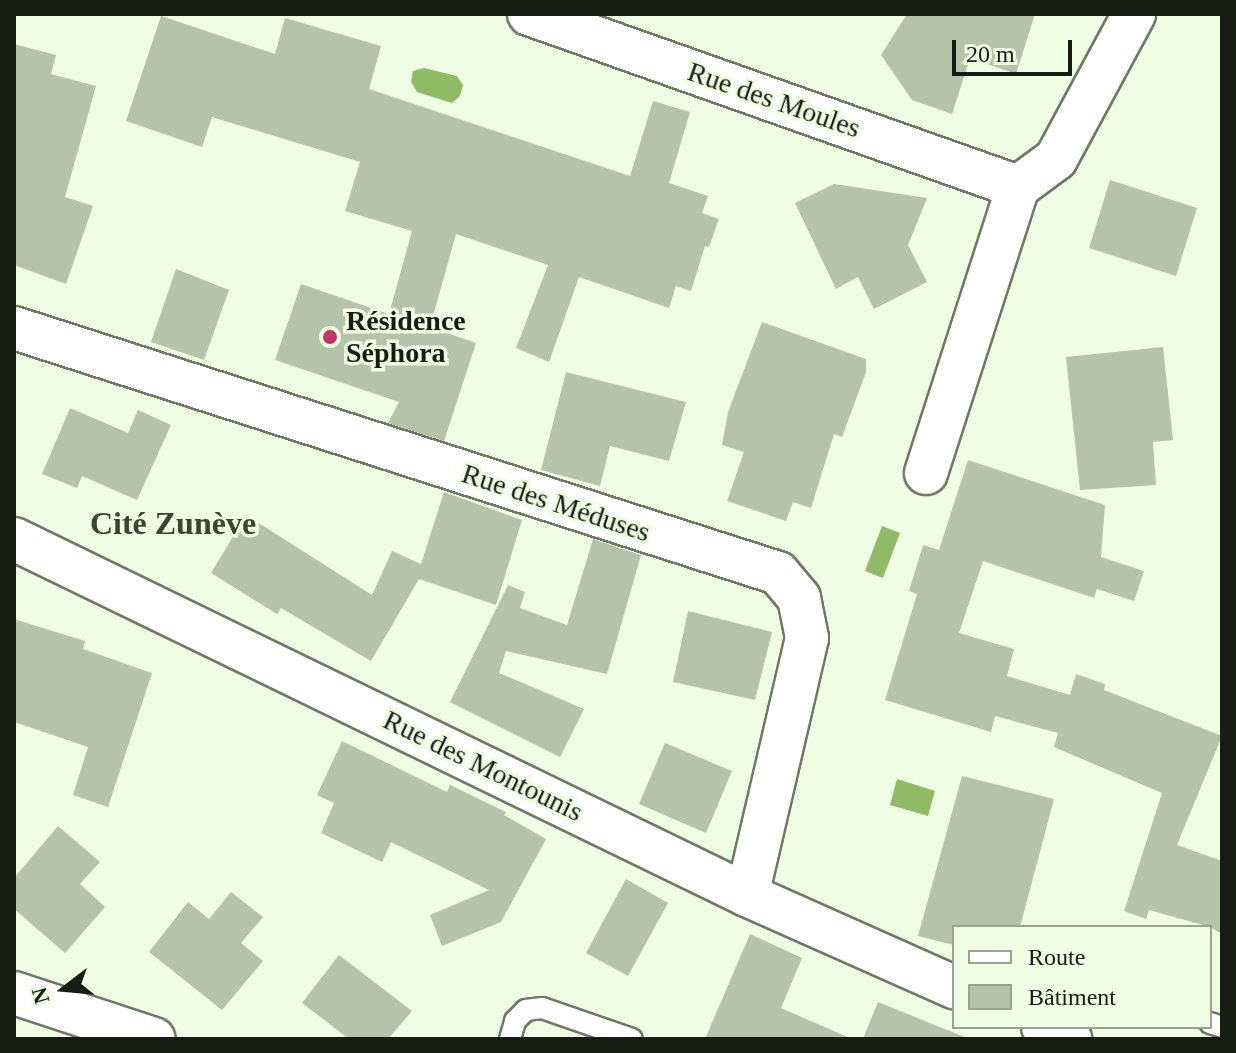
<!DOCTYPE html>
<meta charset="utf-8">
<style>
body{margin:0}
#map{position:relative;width:1236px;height:1053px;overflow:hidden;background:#effde4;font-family:"Times New Roman",serif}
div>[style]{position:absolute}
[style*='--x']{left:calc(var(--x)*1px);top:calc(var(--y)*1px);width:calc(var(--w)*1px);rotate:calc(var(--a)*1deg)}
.water>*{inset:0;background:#8fbb67}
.building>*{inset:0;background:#b5c3ab}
.roads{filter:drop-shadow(2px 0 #6d7963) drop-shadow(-2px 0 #6d7963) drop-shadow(0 2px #6d7963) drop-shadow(0 -2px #6d7963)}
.service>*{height:20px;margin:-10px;padding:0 10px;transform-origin:10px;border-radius:10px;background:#fff}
.minor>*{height:42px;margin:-21px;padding:0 21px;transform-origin:21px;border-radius:21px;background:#fff}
.dots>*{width:22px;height:22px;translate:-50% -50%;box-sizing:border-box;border:4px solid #effde4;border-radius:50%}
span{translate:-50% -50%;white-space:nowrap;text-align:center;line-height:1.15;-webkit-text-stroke:7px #effde4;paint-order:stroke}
.street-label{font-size:28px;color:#171c13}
.poi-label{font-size:28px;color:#171c13;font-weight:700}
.left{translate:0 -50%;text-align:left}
.quarter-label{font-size:32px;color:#3a4531;font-weight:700}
.frame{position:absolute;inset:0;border:16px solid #171c13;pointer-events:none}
.legend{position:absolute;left:952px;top:925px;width:260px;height:104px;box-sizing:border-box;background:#effde4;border:2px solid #99a390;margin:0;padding:10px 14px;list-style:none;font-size:24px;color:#171c13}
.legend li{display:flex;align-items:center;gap:16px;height:40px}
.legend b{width:40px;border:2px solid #99a390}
.north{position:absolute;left:24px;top:949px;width:80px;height:80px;-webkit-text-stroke:6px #effde4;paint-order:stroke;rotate:254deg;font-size:22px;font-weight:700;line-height:32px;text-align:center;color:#171c13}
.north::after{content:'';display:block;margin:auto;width:28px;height:36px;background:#171c13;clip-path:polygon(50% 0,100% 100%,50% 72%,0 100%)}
.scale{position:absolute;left:952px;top:40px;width:120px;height:36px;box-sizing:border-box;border:4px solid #171c13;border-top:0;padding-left:10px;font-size:24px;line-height:28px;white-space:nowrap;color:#171c13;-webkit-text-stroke:6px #effde4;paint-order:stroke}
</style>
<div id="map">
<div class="water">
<i style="clip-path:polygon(424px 68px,457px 76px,463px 85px,460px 96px,452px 103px,417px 92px,411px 82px,413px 71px)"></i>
<i style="clip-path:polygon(882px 526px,900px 533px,883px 578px,865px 571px)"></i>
<i style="clip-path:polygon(897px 779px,935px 791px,928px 816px,890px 805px)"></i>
</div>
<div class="building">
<i style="clip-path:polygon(907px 14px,1035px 14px,1016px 74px,970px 58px,952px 114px,912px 100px,881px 55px)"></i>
<i style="clip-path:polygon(161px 16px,275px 54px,285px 18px,381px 46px,369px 89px,630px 176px,653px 101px,690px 112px,669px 183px,708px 196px,702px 213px,719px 219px,709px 247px,705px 246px,691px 291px,676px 286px,669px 308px,579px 277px,549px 362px,516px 348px,548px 265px,456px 234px,430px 327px,476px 343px,444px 441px,388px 423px,399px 402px,275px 360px,301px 284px,389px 314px,412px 231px,345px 211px,360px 162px,212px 117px,202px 147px,126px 121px)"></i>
<i style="clip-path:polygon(14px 44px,56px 55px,51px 74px,96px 86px,65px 197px,93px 206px,66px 284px,14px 265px)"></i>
<i style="clip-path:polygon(1110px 180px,1197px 208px,1176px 276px,1089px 248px)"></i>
<i style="clip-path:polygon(834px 184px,927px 198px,908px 245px,927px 282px,874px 309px,858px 277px,836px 289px,795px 203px)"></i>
<i style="clip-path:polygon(176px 269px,229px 290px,204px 360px,151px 342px)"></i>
<i style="clip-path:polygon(762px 322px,866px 359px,866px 372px,842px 437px,834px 434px,811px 508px,793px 502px,786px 521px,727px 501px,744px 452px,722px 445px,728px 412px)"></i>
<i style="clip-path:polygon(1163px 347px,1173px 440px,1153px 442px,1156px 485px,1080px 490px,1066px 357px)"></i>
<i style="clip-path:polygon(566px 372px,686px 402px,669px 461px,610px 446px,600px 486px,541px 470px)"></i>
<i style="clip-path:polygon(70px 408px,128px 433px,138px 410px,171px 425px,137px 500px,82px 476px,77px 488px,42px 474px)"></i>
<i style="clip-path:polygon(968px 460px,1105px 505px,1101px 557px,1144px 571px,1134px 601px,1097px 589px,1094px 598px,983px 561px,959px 633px,1014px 649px,1007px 676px,1070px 695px,1076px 674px,1105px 684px,1104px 690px,1222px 736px,1177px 845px,1222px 861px,1222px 934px,1210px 927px,1149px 910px,1146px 919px,1124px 911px,1162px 793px,1054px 747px,1058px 733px,995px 716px,991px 732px,885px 700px,917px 594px,909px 591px,923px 545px,939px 550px)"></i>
<i style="clip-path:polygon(444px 492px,522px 520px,496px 605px,419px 579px,371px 661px,281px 608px,277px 614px,211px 573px,246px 515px,372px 595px,392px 551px,421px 564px)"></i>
<i style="clip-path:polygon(593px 539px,641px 555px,607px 674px,506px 651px,499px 673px,584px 709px,560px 757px,450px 702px,508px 585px,525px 592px,520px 608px,567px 625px)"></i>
<i style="clip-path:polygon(688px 611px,772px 632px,755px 700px,673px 682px)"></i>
<i style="clip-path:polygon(14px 619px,85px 641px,83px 649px,152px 673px,108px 807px,73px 795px,88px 747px,14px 722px)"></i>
<i style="clip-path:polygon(342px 741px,447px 792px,450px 785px,506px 812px,504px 815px,546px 839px,501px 922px,442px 946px,430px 915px,489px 890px,391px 842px,382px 862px,321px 833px,334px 803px,317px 795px)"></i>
<i style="clip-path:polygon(665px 743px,732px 771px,706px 833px,639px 804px)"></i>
<i style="clip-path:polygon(962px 776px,1054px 799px,1020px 927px,954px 927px,954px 945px,918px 936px)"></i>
<i style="clip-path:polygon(58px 826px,100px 862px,80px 884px,105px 907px,65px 953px,14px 909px,14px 878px)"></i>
<i style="clip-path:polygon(626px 879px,668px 903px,628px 976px,586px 953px)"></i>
<i style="clip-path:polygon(231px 892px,263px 917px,241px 943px,263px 961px,222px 1010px,149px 952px,188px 902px,209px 919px)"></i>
<i style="clip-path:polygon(750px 934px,802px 958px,781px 1008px,852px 1039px,705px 1039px)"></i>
<i style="clip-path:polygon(339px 955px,412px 1011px,388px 1039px,349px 1039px,302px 1003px)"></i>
<i style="clip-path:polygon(878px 1002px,967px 1038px,967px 1039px,863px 1039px)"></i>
</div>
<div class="roads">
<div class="service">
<i style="--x:1210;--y:1023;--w:13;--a:18"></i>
<i style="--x:510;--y:1039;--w:19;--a:-74"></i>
<i style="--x:515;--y:1021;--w:16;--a:-45"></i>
<i style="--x:526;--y:1010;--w:16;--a:-7"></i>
<i style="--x:542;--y:1008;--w:95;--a:19"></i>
</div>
<div class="minor">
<i style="--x:529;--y:14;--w:519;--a:19.48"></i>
<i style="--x:14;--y:328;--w:802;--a:17.78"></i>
<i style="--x:778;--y:573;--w:33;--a:50"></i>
<i style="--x:799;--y:598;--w:41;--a:78.7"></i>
<i style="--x:807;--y:638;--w:264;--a:103.1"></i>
<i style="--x:926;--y:473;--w:300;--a:-72.2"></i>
<i style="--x:1018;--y:187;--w:47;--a:-36.4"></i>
<i style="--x:1056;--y:159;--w:165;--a:-61.7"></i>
<i style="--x:14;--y:539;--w:815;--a:25.9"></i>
<i style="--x:747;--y:895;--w:227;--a:24"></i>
<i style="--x:14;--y:993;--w:147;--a:18.2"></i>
<i style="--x:1043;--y:1027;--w:30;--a:24"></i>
</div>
</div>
<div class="dots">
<i style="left:330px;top:337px;background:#c13567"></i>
</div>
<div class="street-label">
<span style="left:774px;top:100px;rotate:19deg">Rue des Moules</span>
<span style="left:556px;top:503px;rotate:18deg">Rue des Méduses</span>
<span style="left:483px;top:766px;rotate:26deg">Rue des Montounis</span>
</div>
<div class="poi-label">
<span class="left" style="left:346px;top:337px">Résidence<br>Séphora</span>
</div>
<div class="quarter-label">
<span style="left:173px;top:523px">Cité Zunève</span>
</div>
<div class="frame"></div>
<ul class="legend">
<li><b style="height:10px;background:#fff"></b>Route</li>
<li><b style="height:22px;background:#b5c3ab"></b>Bâtiment</li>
</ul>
<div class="north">N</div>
<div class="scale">20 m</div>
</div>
